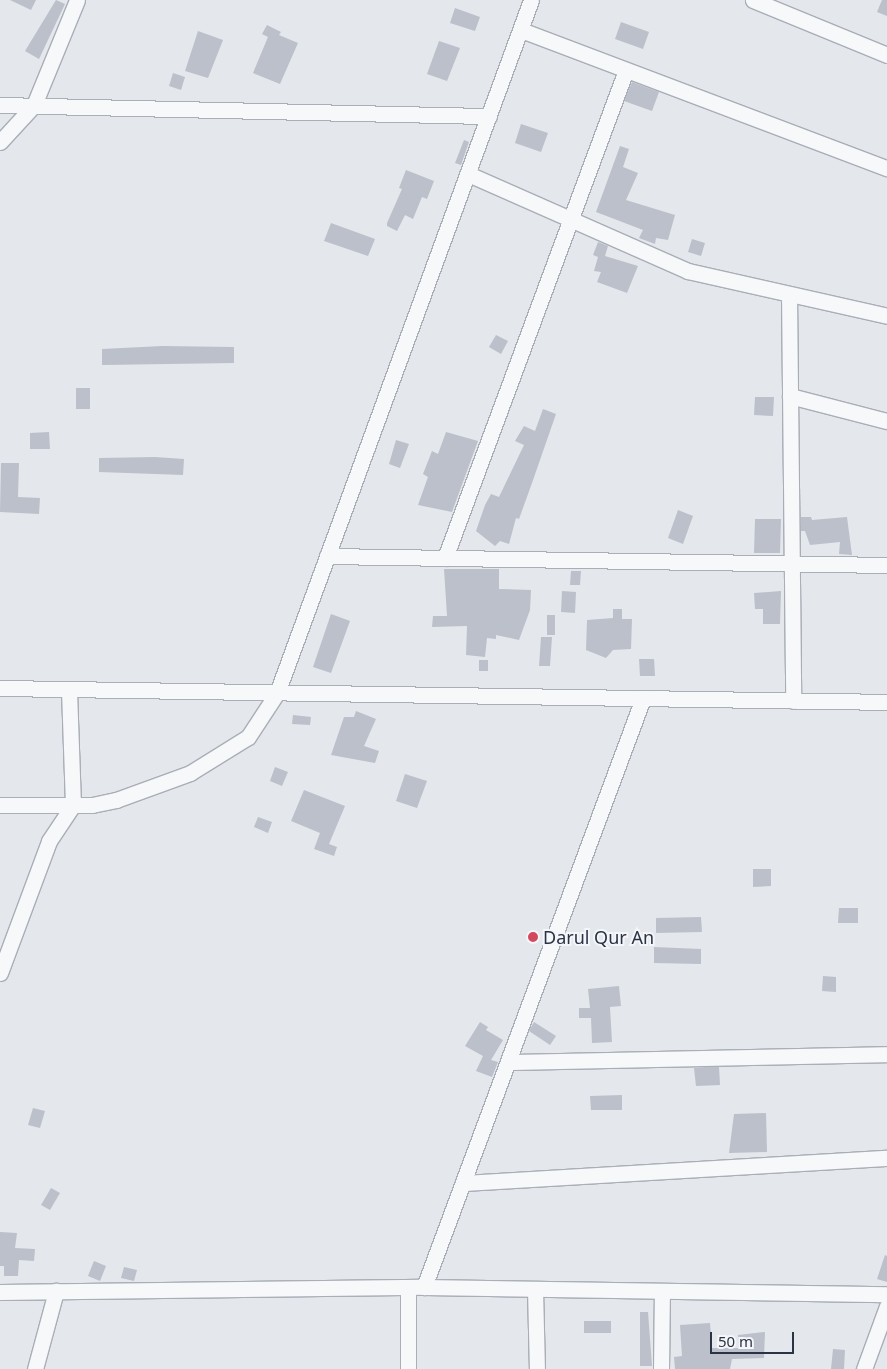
<!DOCTYPE html>
<style>
body{margin:0}
#map{position:relative;width:887px;height:1369px;overflow:hidden;background:#e4e7ec;font-family:"Noto Sans",sans-serif}
div>[style]{position:absolute}
[style*='--x']{left:calc(var(--x)*1px);top:calc(var(--y)*1px);width:calc(var(--w)*1px);rotate:calc(var(--a)*1deg)}
.building>*{inset:0;background:#bbc0ca}
.roads{filter:drop-shadow(1px 0 #a9aeb7) drop-shadow(-1px 0 #a9aeb7) drop-shadow(0 1px #a9aeb7) drop-shadow(0 -1px #a9aeb7)}
.minor>*{height:15px;margin:-7.5px;padding:0 7.5px;transform-origin:7.5px;border-radius:7.5px;background:#f7f8fa}
.dots>*{width:14px;height:14px;translate:-50% -50%;box-sizing:border-box;border:2px solid #f4f6f9;border-radius:50%}
span{translate:-50% -50%;white-space:nowrap;text-align:center;line-height:1.15;-webkit-text-stroke:4px #f4f6f9;paint-order:stroke}
.poi-label{font-size:18px;color:#2b3445}
.left{translate:0 -50%;text-align:left}
.scale{position:absolute;left:710px;top:1332px;width:84px;height:22px;box-sizing:border-box;border:2px solid #2b3445;border-top:0;padding-left:6px;font-size:15px;line-height:18px;white-space:nowrap;color:#2b3445;-webkit-text-stroke:4px #f4f6f9;paint-order:stroke}
</style>
<div id="map">
<div class="building">
<i style="clip-path:polygon(10px 0,36px 0,31px 10px)"></i>
<i style="clip-path:polygon(56px 0,65px 4px,39px 59px,25px 51px)"></i>
<i style="clip-path:polygon(882px 0,887px 0,887px 16px,877px 12px)"></i>
<i style="clip-path:polygon(455px 8px,480px 17px,475px 31px,450px 23px)"></i>
<i style="clip-path:polygon(621px 22px,649px 32px,643px 49px,615px 39px)"></i>
<i style="clip-path:polygon(267px 25px,281px 32px,279px 35px,298px 43px,280px 84px,253px 73px,268px 37px,262px 34px)"></i>
<i style="clip-path:polygon(198px 31px,223px 40px,208px 78px,185px 71px)"></i>
<i style="clip-path:polygon(439px 41px,460px 48px,447px 81px,427px 74px)"></i>
<i style="clip-path:polygon(173px 73px,185px 77px,181px 90px,169px 86px)"></i>
<i style="clip-path:polygon(632px 82px,659px 92px,652px 111px,624px 101px)"></i>
<i style="clip-path:polygon(521px 124px,548px 133px,541px 152px,515px 143px)"></i>
<i style="clip-path:polygon(464px 140px,469px 142px,461px 165px,455px 163px)"></i>
<i style="clip-path:polygon(620px 146px,629px 149px,623px 167px,638px 173px,626px 200px,675px 215px,668px 240px,656px 238px,655px 244px,639px 238px,643px 230px,596px 212px)"></i>
<i style="clip-path:polygon(406px 170px,434px 181px,427px 199px,422px 197px,413px 219px,405px 215px,397px 231px,387px 226px,387px 223px,402px 189px,399px 188px)"></i>
<i style="clip-path:polygon(331px 223px,375px 239px,368px 256px,324px 241px)"></i>
<i style="clip-path:polygon(692px 239px,705px 243px,701px 256px,688px 252px)"></i>
<i style="clip-path:polygon(598px 242px,608px 246px,605px 256px,638px 266px,627px 293px,597px 282px,601px 272px,594px 271px,598px 257px,593px 255px)"></i>
<i style="clip-path:polygon(496px 335px,508px 341px,501px 354px,489px 347px)"></i>
<i style="clip-path:polygon(162px 346px,234px 347px,234px 363px,102px 365px,102px 349px)"></i>
<i style="clip-path:polygon(76px 388px,90px 388px,90px 409px,76px 409px)"></i>
<i style="clip-path:polygon(755px 397px,774px 397px,773px 416px,754px 415px)"></i>
<i style="clip-path:polygon(543px 409px,556px 414px,532px 483px,519px 519px,516px 518px,509px 544px,500px 541px,495px 546px,476px 531px,485px 505px,491px 494px,499px 497px,524px 445px,515px 441px,524px 426px,535px 431px)"></i>
<i style="clip-path:polygon(49px 432px,50px 449px,30px 449px,30px 433px)"></i>
<i style="clip-path:polygon(446px 432px,478px 441px,452px 512px,418px 505px,428px 477px,423px 474px,432px 451px,438px 454px)"></i>
<i style="clip-path:polygon(396px 440px,409px 444px,400px 468px,389px 464px)"></i>
<i style="clip-path:polygon(155px 457px,184px 459px,183px 475px,99px 472px,99px 458px)"></i>
<i style="clip-path:polygon(1px 463px,19px 463px,18px 497px,40px 498px,39px 514px,0 512px)"></i>
<i style="clip-path:polygon(678px 510px,693px 516px,683px 544px,668px 538px)"></i>
<i style="clip-path:polygon(801px 517px,811px 517px,812px 520px,847px 517px,852px 555px,839px 554px,840px 542px,810px 545px,805px 531px,801px 531px)"></i>
<i style="clip-path:polygon(755px 519px,781px 519px,780px 553px,754px 553px)"></i>
<i style="clip-path:polygon(444px 569px,499px 569px,499px 589px,531px 590px,530px 610px,519px 640px,496px 635px,496px 639px,487px 638px,485px 657px,466px 655px,467px 626px,432px 627px,433px 616px,447px 616px)"></i>
<i style="clip-path:polygon(571px 571px,581px 571px,580px 585px,570px 585px)"></i>
<i style="clip-path:polygon(562px 591px,576px 592px,575px 613px,561px 612px)"></i>
<i style="clip-path:polygon(781px 591px,780px 624px,763px 624px,763px 609px,755px 609px,754px 593px)"></i>
<i style="clip-path:polygon(613px 609px,622px 609px,622px 619px,632px 619px,631px 649px,613px 650px,606px 658px,586px 650px,587px 620px,613px 618px)"></i>
<i style="clip-path:polygon(331px 614px,350px 621px,331px 673px,313px 667px)"></i>
<i style="clip-path:polygon(547px 615px,555px 615px,555px 635px,547px 635px)"></i>
<i style="clip-path:polygon(541px 637px,552px 637px,550px 666px,539px 666px)"></i>
<i style="clip-path:polygon(639px 659px,654px 659px,655px 676px,640px 676px)"></i>
<i style="clip-path:polygon(479px 660px,488px 660px,488px 671px,479px 671px)"></i>
<i style="clip-path:polygon(356px 711px,376px 719px,364px 746px,379px 751px,375px 763px,331px 755px,344px 717px,354px 717px)"></i>
<i style="clip-path:polygon(293px 715px,311px 717px,310px 725px,292px 724px)"></i>
<i style="clip-path:polygon(275px 767px,288px 772px,282px 786px,270px 781px)"></i>
<i style="clip-path:polygon(405px 774px,427px 781px,417px 808px,396px 801px)"></i>
<i style="clip-path:polygon(304px 790px,345px 806px,329px 844px,337px 847px,334px 856px,314px 849px,320px 833px,291px 821px)"></i>
<i style="clip-path:polygon(258px 817px,272px 822px,268px 833px,254px 827px)"></i>
<i style="clip-path:polygon(753px 869px,771px 869px,771px 886px,753px 887px)"></i>
<i style="clip-path:polygon(839px 908px,858px 908px,858px 923px,838px 923px)"></i>
<i style="clip-path:polygon(701px 917px,702px 932px,656px 933px,656px 918px)"></i>
<i style="clip-path:polygon(654px 947px,701px 949px,701px 964px,654px 963px)"></i>
<i style="clip-path:polygon(823px 976px,836px 977px,836px 992px,822px 991px)"></i>
<i style="clip-path:polygon(619px 986px,621px 1006px,610px 1007px,612px 1042px,592px 1043px,591px 1018px,579px 1018px,579px 1008px,590px 1008px,588px 989px)"></i>
<i style="clip-path:polygon(480px 1022px,488px 1027px,486px 1030px,503px 1040px,491px 1060px,498px 1062px,492px 1077px,476px 1071px,483px 1056px,465px 1046px)"></i>
<i style="clip-path:polygon(534px 1022px,556px 1036px,550px 1045px,529px 1031px)"></i>
<i style="clip-path:polygon(705px 1067px,719px 1067px,720px 1085px,696px 1086px,694px 1068px)"></i>
<i style="clip-path:polygon(622px 1095px,622px 1110px,591px 1110px,590px 1096px)"></i>
<i style="clip-path:polygon(33px 1108px,45px 1111px,40px 1128px,28px 1125px)"></i>
<i style="clip-path:polygon(766px 1113px,767px 1152px,729px 1153px,734px 1114px)"></i>
<i style="clip-path:polygon(51px 1188px,60px 1193px,50px 1210px,41px 1205px)"></i>
<i style="clip-path:polygon(0 1232px,17px 1233px,15px 1248px,35px 1249px,34px 1261px,19px 1260px,18px 1276px,4px 1276px,4px 1266px,0 1266px)"></i>
<i style="clip-path:polygon(885px 1255px,887px 1256px,887px 1282px,877px 1279px)"></i>
<i style="clip-path:polygon(94px 1261px,106px 1266px,100px 1281px,88px 1276px)"></i>
<i style="clip-path:polygon(124px 1267px,137px 1270px,134px 1281px,121px 1278px)"></i>
<i style="clip-path:polygon(640px 1312px,648px 1312px,652px 1366px,640px 1366px)"></i>
<i style="clip-path:polygon(584px 1321px,611px 1321px,611px 1333px,584px 1333px)"></i>
<i style="clip-path:polygon(710px 1323px,712px 1348px,738px 1348px,738px 1335px,765px 1332px,764px 1358px,732px 1359px,730px 1369px,675px 1369px,674px 1357px,682px 1356px,680px 1325px)"></i>
<i style="clip-path:polygon(833px 1349px,845px 1350px,844px 1369px,831px 1369px)"></i>
</div>
<div class="roads">
<div class="minor">
<i style="--x:753;--y:0;--w:145;--a:22.3"></i>
<i style="--x:521;--y:30;--w:391;--a:20.7"></i>
<i style="--x:0;--y:105;--w:489;--a:1.3"></i>
<i style="--x:0;--y:142;--w:50;--a:-47.4"></i>
<i style="--x:34;--y:105;--w:113;--a:-67.7"></i>
<i style="--x:468;--y:174;--w:240;--a:23.8"></i>
<i style="--x:688;--y:271;--w:204;--a:12.7"></i>
<i style="--x:789;--y:294;--w:407;--a:89.4"></i>
<i style="--x:790;--y:396;--w:100;--a:14.5"></i>
<i style="--x:327;--y:556;--w:560;--a:0.92"></i>
<i style="--x:445;--y:558;--w:520;--a:-69.65"></i>
<i style="--x:0;--y:688;--w:887;--a:0.9"></i>
<i style="--x:0;--y:805;--w:92;--a:0"></i>
<i style="--x:92;--y:805;--w:25;--a:-12"></i>
<i style="--x:116;--y:800;--w:79;--a:-20"></i>
<i style="--x:190;--y:773;--w:68;--a:-31.8"></i>
<i style="--x:248;--y:737;--w:53;--a:-56.6"></i>
<i style="--x:277;--y:693;--w:738;--a:-69.87"></i>
<i style="--x:0;--y:973;--w:141;--a:-69.6"></i>
<i style="--x:49;--y:841;--w:43;--a:-56.3"></i>
<i style="--x:73;--y:805;--w:116;--a:-92"></i>
<i style="--x:508;--y:1062;--w:379;--a:-1.2"></i>
<i style="--x:463;--y:1183;--w:425;--a:-3.4"></i>
<i style="--x:424;--y:1287;--w:628;--a:-69.6"></i>
<i style="--x:535;--y:1289;--w:80;--a:88.6"></i>
<i style="--x:0;--y:1292;--w:424;--a:-0.7"></i>
<i style="--x:424;--y:1287;--w:463;--a:0.9"></i>
<i style="--x:35;--y:1369;--w:81;--a:-74.9"></i>
<i style="--x:408;--y:1369;--w:82;--a:-90"></i>
<i style="--x:661;--y:1369;--w:78;--a:-89.3"></i>
<i style="--x:864;--y:1369;--w:67;--a:-69.9"></i>
</div>
</div>
<div class="dots">
<i style="left:533px;top:937px;background:#d1495b"></i>
</div>
<div class="poi-label">
<span class="left" style="left:543px;top:937px">Darul Qur An</span>
</div>
<div class="scale">50 m</div>
</div>
